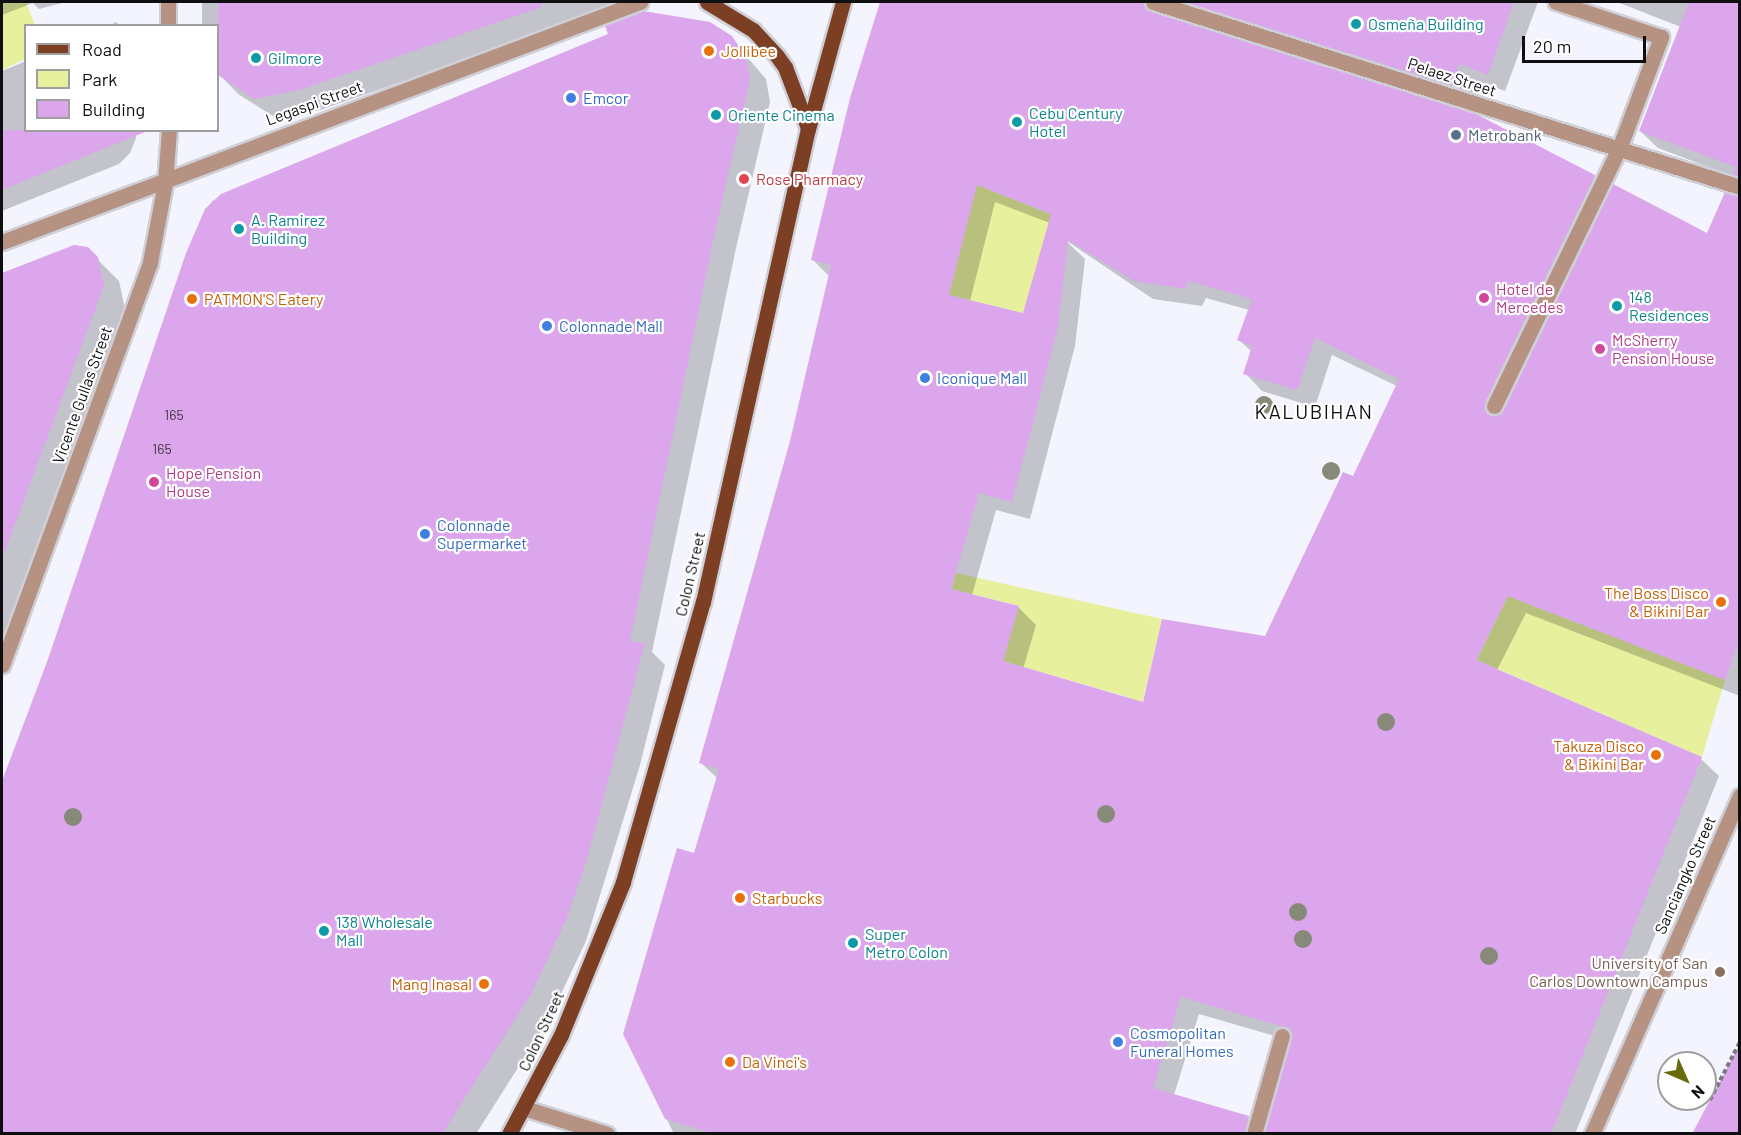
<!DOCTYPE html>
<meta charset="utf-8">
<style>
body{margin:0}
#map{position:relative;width:1741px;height:1135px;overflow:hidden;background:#f4f4fe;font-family:Barlow,sans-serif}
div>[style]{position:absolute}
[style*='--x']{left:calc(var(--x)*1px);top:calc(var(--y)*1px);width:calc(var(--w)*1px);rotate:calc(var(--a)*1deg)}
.green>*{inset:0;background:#e6f09d}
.shadow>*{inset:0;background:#0003}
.building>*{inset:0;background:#dba6eb}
.path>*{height:4px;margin-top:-2px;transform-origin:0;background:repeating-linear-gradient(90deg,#7a7a81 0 4.5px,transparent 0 7.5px)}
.roads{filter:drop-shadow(2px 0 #cfcfd8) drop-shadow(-2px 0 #cfcfd8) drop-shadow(0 2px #cfcfd8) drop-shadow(0 -2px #cfcfd8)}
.minor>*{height:15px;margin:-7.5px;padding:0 7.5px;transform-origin:7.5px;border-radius:7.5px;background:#b69282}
.major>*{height:15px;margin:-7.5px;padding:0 7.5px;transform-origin:7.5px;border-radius:7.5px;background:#7c3f23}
.trees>*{width:18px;height:18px;margin:-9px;border-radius:50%;background:#878979}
.dots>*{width:16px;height:16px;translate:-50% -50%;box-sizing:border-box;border:3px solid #fff;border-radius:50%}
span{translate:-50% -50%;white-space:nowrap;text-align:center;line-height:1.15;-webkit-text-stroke:4.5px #fff;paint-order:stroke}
.number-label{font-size:14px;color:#423548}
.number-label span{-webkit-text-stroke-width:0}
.culture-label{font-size:16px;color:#0d838f}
.left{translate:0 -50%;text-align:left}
.food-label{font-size:16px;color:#c56008}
.right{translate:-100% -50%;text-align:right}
.street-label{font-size:16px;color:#0f0f12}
.shop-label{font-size:16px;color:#366cbe}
.service-label{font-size:16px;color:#4e5e75}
.health-label{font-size:16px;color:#be3a42}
.hotel-label{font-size:16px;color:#b23c85}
.education-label{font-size:16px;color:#785e54}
.quarter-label{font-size:20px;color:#0f0f12;letter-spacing:1.5px}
.frame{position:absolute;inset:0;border:3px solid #0f0f12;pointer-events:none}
.legend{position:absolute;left:24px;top:24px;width:195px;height:108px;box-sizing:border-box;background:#fff;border:2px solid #9f9fa0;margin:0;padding:8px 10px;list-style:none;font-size:18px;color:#0f0f12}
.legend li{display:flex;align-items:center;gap:12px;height:30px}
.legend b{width:30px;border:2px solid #9f9fa0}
.north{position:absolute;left:1657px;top:1051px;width:60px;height:60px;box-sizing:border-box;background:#fff;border:2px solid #9f9fa0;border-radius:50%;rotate:135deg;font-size:16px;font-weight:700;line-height:24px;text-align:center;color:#0f0f12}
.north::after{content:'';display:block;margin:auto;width:21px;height:27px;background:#696a09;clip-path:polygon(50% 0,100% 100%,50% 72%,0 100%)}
.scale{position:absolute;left:1522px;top:36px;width:124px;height:27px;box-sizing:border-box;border:3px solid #0f0f12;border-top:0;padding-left:8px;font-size:18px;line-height:21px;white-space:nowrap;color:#0f0f12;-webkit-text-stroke:4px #fff;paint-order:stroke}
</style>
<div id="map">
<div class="green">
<i style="clip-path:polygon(2px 2px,26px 2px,35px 25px,26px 26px,25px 59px,2px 70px)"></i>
<i style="clip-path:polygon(977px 185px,1053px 215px,1023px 313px,949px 295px)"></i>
<i style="clip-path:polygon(956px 573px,1162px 619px,1141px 708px,1128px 697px,1003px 661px,1019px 606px,952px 589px)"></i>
<i style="clip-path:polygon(1508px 596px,1725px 680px,1702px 757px,1477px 660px)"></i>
</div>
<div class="shadow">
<i style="clip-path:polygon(2px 2px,66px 2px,39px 9px,33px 3px,2px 15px)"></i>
<i style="clip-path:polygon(202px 2px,631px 2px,320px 110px,276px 118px,238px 94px,218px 73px,218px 26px,202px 26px)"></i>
<i style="clip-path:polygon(evenodd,882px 2px,1538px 2px,1505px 91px,1478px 81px,1468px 102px,1174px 10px,1161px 16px,1473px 115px,1595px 176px,1610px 192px,1707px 235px,1740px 198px,1740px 696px,1526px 613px,1497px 670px,1701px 759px,1719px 776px,1575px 1134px,1266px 1134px,1292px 1041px,1199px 1014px,1174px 1095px,1248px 1118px,1264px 1134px,674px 1134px,625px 1033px,695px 855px,718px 779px,701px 763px,791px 442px,830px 277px,813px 260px,851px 99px,882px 2px,995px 202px,1050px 223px,1024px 315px,970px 301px,995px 202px,882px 2px,1064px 239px,1153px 299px,1202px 306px,1206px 298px,1249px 310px,1239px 340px,1252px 352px,1245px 373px,1262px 391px,1315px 407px,1332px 355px,1397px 386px,1353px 478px,1266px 638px,1144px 704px,1023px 669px,1036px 625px,1018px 607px,972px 595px,996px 510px,1030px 519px,1075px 346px,1085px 259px,1064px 239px)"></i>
<i style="clip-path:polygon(1617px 2px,1740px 2px,1740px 179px,1658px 148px,1640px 131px,1681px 27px)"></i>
<i style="clip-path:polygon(116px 22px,120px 26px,109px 26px)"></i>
<i style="clip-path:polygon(610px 35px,731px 38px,766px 79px,770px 102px,736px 248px,652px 652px,665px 665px,640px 765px,586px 941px,550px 1017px,476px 1134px,2px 1134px,2px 785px,80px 573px,188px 253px,212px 201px)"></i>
<i style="clip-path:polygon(26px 61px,26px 130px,136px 130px,136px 138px,130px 153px,119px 164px,2px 211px,2px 71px)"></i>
<i style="clip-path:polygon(74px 246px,87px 249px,119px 281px,125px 309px,2px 649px,2px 275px)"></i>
</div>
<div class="building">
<i style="clip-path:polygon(218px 2px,541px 2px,542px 7px,299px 90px,254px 99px,218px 75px)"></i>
<i style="clip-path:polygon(evenodd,880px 2px,1144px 2px,1150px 11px,1474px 113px,1595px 175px,1485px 402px,1490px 415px,1503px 410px,1613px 184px,1707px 233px,1725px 192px,1740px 196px,1740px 639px,1725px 680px,1508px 596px,1476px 660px,1702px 757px,1551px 1134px,1264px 1134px,1291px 1039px,1291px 1029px,1181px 997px,1153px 1088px,1249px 1116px,1245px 1134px,715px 1134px,665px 1119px,623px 1034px,677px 848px,694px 853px,719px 769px,699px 763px,790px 441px,831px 265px,811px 260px,850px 98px,880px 2px,977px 185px,1051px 214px,1023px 313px,949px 295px,977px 185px,880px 2px,1068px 240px,1134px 281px,1185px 289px,1188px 281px,1252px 299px,1237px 340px,1252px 346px,1243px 374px,1297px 390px,1315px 338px,1399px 379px,1353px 476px,1343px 472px,1265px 636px,1162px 619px,1143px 702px,1003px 661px,1019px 606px,951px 589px,979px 493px,1012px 502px,1058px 327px,1068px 240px)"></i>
<i style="clip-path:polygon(1184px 2px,1514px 2px,1488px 75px,1460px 64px,1450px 85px)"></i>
<i style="clip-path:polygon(1689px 2px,1740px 2px,1740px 177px,1733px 174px,1736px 167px,1639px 131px)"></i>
<i style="clip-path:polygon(643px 11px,710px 22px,732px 36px,746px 57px,750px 80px,716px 227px,630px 641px,645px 643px,587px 859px,566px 920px,530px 996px,442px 1134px,2px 1134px,2px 781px,47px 662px,186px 253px,205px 209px,221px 194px,608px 34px,605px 26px)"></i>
<i style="clip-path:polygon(2px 130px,145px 130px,145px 132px,2px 190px)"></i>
<i style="clip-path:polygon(74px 245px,88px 247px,98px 257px,104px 286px,5px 551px,2px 550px,2px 273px)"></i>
<i style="clip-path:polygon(1740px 1043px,1740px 1134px,1692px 1134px,1710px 1100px)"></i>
</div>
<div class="path">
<i style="--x:1710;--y:1100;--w:65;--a:-62.7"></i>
</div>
<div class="roads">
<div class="minor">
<i style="--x:168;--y:2;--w:24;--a:90"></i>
<i style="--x:1153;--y:2;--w:615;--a:17.49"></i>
<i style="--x:2;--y:242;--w:682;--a:-20.62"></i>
<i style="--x:1494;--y:406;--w:286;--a:-64.1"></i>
<i style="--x:1619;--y:149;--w:120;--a:-69.4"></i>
<i style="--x:1661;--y:37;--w:111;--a:-161.6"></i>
<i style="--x:2;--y:665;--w:429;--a:-69.8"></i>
<i style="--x:150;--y:262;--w:80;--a:-79.2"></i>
<i style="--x:165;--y:183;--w:53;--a:-85.7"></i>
<i style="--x:524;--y:1108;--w:87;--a:17.4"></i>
<i style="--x:1254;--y:1134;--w:102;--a:-74.1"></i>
<i style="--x:1592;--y:1134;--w:369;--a:-66.4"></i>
</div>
<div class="major">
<i style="--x:707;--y:2;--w:54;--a:31.3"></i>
<i style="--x:753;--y:30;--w:35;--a:47"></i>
<i style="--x:777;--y:56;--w:14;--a:54"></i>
<i style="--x:785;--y:67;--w:65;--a:69.3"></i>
<i style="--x:509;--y:1134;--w:112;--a:-62.3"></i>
<i style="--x:561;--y:1035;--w:165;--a:-67.9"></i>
<i style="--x:623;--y:882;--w:291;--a:-74.1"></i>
<i style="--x:703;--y:602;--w:485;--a:-77.5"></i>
<i style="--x:808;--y:129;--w:132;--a:-74.6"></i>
</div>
</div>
<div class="trees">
<i style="left:1264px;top:405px"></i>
<i style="left:1331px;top:471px"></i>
<i style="left:1386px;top:722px"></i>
<i style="left:1106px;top:814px"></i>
<i style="left:73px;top:817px"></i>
<i style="left:1298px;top:912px"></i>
<i style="left:1303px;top:939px"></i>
<i style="left:1489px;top:956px"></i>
</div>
<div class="dots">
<i style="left:1356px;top:24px;background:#0f9aa8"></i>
<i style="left:709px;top:51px;background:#e8710a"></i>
<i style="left:256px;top:58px;background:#0f9aa8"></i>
<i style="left:571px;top:98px;background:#3f7fe0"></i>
<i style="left:716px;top:115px;background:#0f9aa8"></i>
<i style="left:1017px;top:122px;background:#0f9aa8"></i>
<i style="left:1456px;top:135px;background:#5c6f8a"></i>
<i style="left:744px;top:179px;background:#e0444e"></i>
<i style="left:239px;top:229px;background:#0f9aa8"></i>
<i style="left:1484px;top:298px;background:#d1479c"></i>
<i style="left:192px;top:299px;background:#e8710a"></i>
<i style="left:1617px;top:306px;background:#0f9aa8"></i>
<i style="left:547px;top:326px;background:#3f7fe0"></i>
<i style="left:1600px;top:349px;background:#d1479c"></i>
<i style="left:925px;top:378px;background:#3f7fe0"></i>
<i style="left:154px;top:482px;background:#d1479c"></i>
<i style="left:425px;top:534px;background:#3f7fe0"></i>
<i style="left:1721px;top:602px;background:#e8710a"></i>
<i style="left:1656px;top:755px;background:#e8710a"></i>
<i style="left:740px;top:898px;background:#e8710a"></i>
<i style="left:324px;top:931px;background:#0f9aa8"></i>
<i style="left:853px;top:943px;background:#0f9aa8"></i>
<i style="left:1720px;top:972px;background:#8d6e63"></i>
<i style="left:484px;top:984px;background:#e8710a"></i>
<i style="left:1118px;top:1042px;background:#3f7fe0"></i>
<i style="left:730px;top:1062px;background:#e8710a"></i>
</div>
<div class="number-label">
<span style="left:174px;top:415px">165</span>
<span style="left:162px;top:449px">165</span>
</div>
<div class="culture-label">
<span class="left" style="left:1368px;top:24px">Osmeña Building</span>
<span class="left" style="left:268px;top:58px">Gilmore</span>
<span class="left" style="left:1029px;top:122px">Cebu Century<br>Hotel</span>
<span class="left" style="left:728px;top:115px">Oriente Cinema</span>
<span class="left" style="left:251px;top:229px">A. Ramirez<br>Building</span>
<span class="left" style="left:1629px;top:306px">148<br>Residences</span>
<span class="left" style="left:336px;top:931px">138 Wholesale<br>Mall</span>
<span class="left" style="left:865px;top:943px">Super<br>Metro Colon</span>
</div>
<div class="food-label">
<span class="left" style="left:721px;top:51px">Jollibee</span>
<span class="left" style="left:204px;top:299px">PATMON'S Eatery</span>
<span class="right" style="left:1709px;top:602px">The Boss Disco<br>&amp; Bikini Bar</span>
<span class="right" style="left:1644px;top:755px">Takuza Disco<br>&amp; Bikini Bar</span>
<span class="left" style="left:752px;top:898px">Starbucks</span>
<span class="right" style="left:472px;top:984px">Mang Inasal</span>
<span class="left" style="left:742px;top:1062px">Da Vinci's</span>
</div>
<div class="street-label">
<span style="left:1452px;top:77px;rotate:18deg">Pelaez Street</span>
<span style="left:314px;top:103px;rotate:-20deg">Legaspi Street</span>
<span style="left:82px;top:395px;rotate:-70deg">Vicente Gullas Street</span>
<span style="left:690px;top:574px;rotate:-77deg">Colon Street</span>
<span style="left:1685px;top:875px;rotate:-66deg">Sanciangko Street</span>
<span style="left:541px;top:1031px;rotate:-65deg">Colon Street</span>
</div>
<div class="shop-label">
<span class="left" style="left:583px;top:98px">Emcor</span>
<span class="left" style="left:559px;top:326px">Colonnade Mall</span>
<span class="left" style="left:937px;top:378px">Iconique Mall</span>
<span class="left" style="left:437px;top:534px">Colonnade<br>Supermarket</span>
<span class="left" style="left:1130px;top:1042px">Cosmopolitan<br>Funeral Homes</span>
</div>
<div class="service-label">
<span class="left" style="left:1468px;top:135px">Metrobank</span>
</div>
<div class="health-label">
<span class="left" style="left:756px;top:179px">Rose Pharmacy</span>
</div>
<div class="hotel-label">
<span class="left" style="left:1496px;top:298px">Hotel de<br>Mercedes</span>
<span class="left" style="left:1612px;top:349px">McSherry<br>Pension House</span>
<span class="left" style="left:166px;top:482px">Hope Pension<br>House</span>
</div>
<div class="education-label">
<span class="right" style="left:1708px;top:972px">University of San<br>Carlos Downtown Campus</span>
</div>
<div class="quarter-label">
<span style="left:1314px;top:411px">KALUBIHAN</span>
</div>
<div class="frame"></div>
<ul class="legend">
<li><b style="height:8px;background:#7c3f23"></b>Road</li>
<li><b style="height:16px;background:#e6f09d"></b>Park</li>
<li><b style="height:16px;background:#dba6eb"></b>Building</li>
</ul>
<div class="north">N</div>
<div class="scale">20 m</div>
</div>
